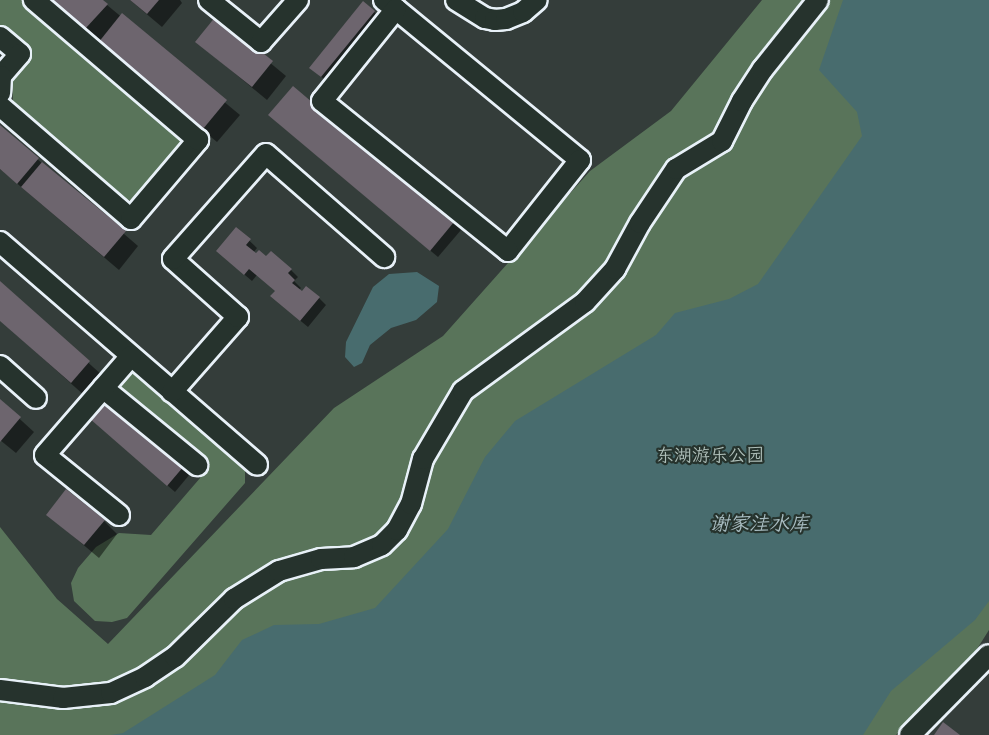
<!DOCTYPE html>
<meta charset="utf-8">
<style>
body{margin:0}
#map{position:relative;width:989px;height:735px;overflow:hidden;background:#343d3a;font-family:Delius,"LXGW WenKai TC",sans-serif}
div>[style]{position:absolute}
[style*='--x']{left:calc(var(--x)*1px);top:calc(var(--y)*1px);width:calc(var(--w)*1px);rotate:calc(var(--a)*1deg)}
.green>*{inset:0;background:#59745a}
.water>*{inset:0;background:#486c6e}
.shadow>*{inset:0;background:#0007}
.building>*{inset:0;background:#6d656e}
.roads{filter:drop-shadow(2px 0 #e8f1f8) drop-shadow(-2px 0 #e8f1f8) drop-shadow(0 2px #e8f1f8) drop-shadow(0 -2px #e8f1f8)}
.minor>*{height:20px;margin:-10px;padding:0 10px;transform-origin:10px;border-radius:10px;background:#26332d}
span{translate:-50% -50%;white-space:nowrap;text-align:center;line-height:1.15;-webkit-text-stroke:4.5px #26332d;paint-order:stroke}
.park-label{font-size:18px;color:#afbfb9}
.water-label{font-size:20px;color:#a8bcc1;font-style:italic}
</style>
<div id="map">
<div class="green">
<i style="clip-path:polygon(0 0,25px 0,180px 133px,183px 146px,134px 202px,124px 198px,13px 103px,12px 75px,30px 53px,0 28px)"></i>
<i style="clip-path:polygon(762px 0,989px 0,989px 630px,970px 660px,896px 735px,0 735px,0 527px,57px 599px,108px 644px,334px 408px,443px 336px,590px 171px,671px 111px)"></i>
<i style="clip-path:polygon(137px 371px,245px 461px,245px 483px,127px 618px,112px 622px,95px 621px,74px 601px,71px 583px,78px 568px,96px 547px,119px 533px,151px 535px,207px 470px,204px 458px,120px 386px,131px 372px)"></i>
</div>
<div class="water">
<i style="clip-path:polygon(843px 0,989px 0,989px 601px,975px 620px,891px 691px,863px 735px,111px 735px,123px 733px,215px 675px,242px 640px,274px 625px,319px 624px,375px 608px,448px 529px,485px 457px,515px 421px,656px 335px,675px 313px,729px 299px,758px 284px,862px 136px,857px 112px,819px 70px)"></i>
<i style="clip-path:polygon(417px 272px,439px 286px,437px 302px,416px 320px,391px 328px,370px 345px,362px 363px,354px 367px,345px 357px,346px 342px,373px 287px,389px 274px)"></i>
</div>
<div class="shadow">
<i style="clip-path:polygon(51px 0,101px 0,240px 115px,217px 142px,113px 56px)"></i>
<i style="clip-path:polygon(130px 0,180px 0,182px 3px,162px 27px)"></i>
<i style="clip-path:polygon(374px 12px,381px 19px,329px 83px,319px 75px)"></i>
<i style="clip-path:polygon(216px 18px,286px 76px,267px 100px,197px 42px)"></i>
<i style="clip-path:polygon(293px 88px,461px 230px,438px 257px,277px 122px)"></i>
<i style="clip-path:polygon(0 127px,138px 246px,119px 270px,0 169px)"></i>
<i style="clip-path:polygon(237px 229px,257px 248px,253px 253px,291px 270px,298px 277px,294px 281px,301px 288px,299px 290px,319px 298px,326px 305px,308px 327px,279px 303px,276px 291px,257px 275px,252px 281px,225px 258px)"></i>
<i style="clip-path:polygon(0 283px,103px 376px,85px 396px,0 320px)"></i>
<i style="clip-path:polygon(0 401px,34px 432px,16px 453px,0 440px)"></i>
<i style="clip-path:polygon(98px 425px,183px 467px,190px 474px,175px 492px)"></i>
<i style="clip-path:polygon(48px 515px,104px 521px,117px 534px,99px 558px)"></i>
</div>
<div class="building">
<i style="clip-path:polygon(51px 0,103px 0,108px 4px,85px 29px)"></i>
<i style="clip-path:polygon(130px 0,159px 0,147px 14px)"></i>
<i style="clip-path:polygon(363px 1px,375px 11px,321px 77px,309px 68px)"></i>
<i style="clip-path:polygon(122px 13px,227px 100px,203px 129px,98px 43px)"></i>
<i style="clip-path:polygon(216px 16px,273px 61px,252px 87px,195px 42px)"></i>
<i style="clip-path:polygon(293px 86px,454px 222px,430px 251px,268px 115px)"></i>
<i style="clip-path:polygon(0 125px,39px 158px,17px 184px,0 169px)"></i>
<i style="clip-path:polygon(42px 162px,126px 231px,104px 257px,21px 187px)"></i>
<i style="clip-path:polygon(236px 227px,251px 239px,246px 245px,256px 253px,259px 250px,266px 256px,271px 251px,292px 269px,288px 273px,295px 280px,292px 283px,302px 291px,306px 286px,320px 297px,300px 321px,270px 296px,275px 291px,249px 269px,244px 275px,216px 251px)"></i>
<i style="clip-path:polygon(0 281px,90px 361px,71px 383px,0 321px)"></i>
<i style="clip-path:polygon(106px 398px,184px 466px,167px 486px,89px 418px)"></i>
<i style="clip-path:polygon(0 399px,21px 417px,0 442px)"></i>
<i style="clip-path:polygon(66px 489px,105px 520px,84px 545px,46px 515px)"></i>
<i style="clip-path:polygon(943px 722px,960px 735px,934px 735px)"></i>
</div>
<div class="roads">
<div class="minor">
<i style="--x:209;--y:0;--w:67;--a:38.9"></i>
<i style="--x:261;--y:42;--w:56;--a:-48.6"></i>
<i style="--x:384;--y:0;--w:15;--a:37"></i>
<i style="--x:396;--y:9;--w:238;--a:39.4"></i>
<i style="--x:580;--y:160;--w:116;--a:128.4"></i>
<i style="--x:508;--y:251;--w:239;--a:-141.1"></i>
<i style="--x:322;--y:101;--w:118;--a:-51.2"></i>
<i style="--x:456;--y:0;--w:34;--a:32"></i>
<i style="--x:485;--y:18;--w:10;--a:11"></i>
<i style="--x:495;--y:20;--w:11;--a:-5"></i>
<i style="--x:506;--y:19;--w:18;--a:-22"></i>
<i style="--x:523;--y:12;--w:18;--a:-41"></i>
<i style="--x:0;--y:37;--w:26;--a:40"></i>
<i style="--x:20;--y:54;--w:29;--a:131"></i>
<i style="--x:1;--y:76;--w:17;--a:93"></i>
<i style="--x:0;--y:106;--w:173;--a:40.8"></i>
<i style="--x:131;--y:219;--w:104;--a:-49.7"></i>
<i style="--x:198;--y:140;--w:216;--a:-139.5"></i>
<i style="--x:0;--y:242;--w:340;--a:40.9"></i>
<i style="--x:0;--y:366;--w:48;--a:41.6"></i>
<i style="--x:103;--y:388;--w:122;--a:39.3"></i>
<i style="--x:172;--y:392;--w:100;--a:-48.7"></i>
<i style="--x:238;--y:317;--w:87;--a:-138.3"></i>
<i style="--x:173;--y:259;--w:140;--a:-48.5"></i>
<i style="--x:266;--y:154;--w:157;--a:41.1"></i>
<i style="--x:119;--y:515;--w:95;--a:-141"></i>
<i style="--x:45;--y:455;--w:131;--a:-49"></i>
<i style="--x:0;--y:690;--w:64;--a:7.2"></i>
<i style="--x:63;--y:698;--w:48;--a:-5.9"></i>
<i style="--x:111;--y:693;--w:38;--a:-25"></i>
<i style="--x:145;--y:677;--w:36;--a:-34"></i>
<i style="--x:175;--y:657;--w:83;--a:-44.5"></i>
<i style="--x:234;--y:599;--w:53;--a:-31.9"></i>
<i style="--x:279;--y:571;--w:44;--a:-15.9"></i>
<i style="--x:321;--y:559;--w:33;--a:-3"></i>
<i style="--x:354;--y:557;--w:30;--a:-23"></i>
<i style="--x:382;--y:545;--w:21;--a:-45"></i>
<i style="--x:397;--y:530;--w:30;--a:-62"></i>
<i style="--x:411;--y:504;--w:47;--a:-75.1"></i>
<i style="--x:423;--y:459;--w:79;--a:-59.5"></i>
<i style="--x:463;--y:391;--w:151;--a:-36.1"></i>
<i style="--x:585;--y:302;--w:45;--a:-47.7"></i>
<i style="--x:615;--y:269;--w:52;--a:-61.5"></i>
<i style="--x:640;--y:223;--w:65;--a:-56.3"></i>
<i style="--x:676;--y:169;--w:54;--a:-31.3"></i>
<i style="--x:722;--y:141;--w:45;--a:-63.4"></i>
<i style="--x:742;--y:101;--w:38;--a:-57"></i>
<i style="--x:763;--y:69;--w:88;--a:-51.4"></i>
<i style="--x:910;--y:735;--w:112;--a:-45.4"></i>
</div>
</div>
<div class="park-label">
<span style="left:710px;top:455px">东湖游乐公园</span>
</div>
<div class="water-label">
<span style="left:759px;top:522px">谢家洼水库</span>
</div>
</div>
